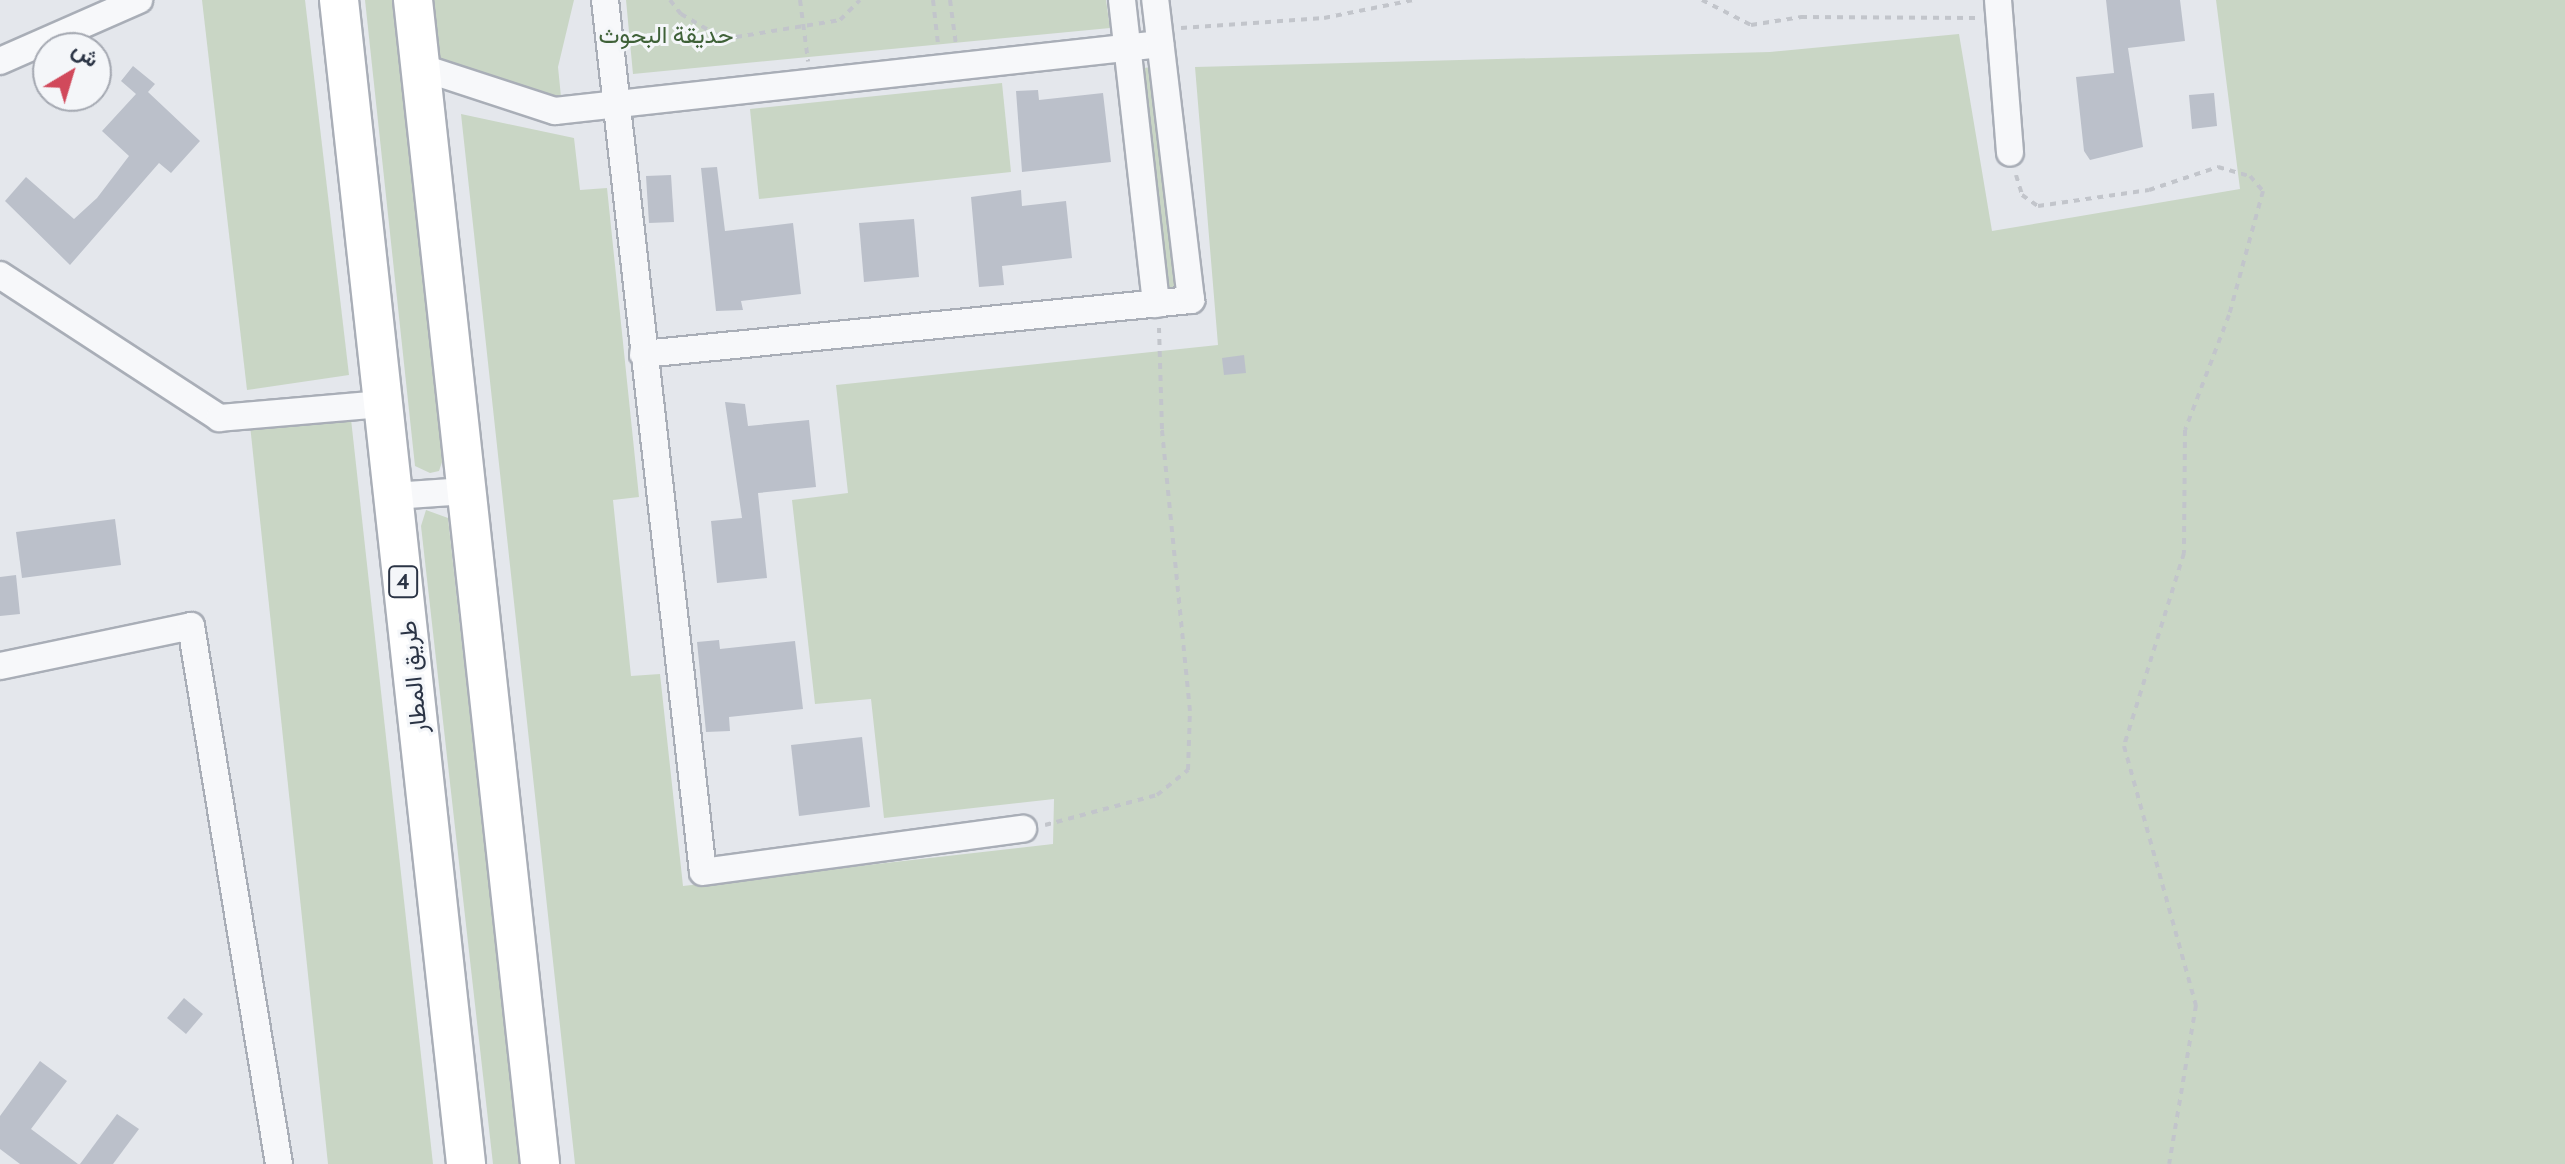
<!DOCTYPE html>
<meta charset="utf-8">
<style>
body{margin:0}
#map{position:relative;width:2565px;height:1164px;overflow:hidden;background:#e4e7ec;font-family:Cabin,Vazirmatn,sans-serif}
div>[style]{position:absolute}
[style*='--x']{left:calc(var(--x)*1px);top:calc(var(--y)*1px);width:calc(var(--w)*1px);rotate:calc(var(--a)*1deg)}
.green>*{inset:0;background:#c9d6c5}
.building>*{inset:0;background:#bbc0ca}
.path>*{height:4px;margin-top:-2px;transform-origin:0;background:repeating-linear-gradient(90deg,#c2c5cb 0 6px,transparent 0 12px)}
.roads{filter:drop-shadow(2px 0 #a9aeb7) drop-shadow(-2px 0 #a9aeb7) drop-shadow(0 2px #a9aeb7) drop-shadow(0 -2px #a9aeb7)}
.minor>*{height:26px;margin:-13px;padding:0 13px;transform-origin:13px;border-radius:13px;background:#f7f8fa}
.highway>*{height:38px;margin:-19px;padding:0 19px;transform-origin:19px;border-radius:19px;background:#fff}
span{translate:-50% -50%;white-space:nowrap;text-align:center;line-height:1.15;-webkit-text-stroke:6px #f4f6f9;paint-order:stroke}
.shield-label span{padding:2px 6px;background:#f4f6f9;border:2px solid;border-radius:6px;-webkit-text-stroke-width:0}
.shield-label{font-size:22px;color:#2b3445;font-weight:700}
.park-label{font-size:24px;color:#3f6138}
.street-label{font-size:24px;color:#2b3445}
.north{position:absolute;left:32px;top:32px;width:80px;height:80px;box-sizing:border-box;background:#f4f6f9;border:2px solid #a4a8b1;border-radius:50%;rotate:38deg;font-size:22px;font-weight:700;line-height:32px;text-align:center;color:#2b3445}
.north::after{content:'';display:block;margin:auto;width:28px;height:36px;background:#d1495b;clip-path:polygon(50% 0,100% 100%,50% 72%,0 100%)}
</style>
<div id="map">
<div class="green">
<i style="clip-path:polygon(202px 0,305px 0,349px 375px,247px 390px)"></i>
<i style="clip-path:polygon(365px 0,392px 0,443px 459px,439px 471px,430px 473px,415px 466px)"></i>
<i style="clip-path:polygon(433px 0,574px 0,558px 67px,562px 107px,440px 66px)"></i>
<i style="clip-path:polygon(626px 0,1106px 0,1110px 28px,633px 74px)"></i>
<i style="clip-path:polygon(2216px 0,2565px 0,2565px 1164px,575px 1164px,461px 114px,574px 138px,580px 190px,607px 188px,639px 497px,613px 500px,631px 676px,660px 674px,683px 886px,1053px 844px,1054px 799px,884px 818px,871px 699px,815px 704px,792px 500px,848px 493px,836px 385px,1218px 345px,1195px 67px,1770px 52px,1959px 34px,1992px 231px,2240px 189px)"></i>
<i style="clip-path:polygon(1151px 67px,1176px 293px,1170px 294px,1144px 68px)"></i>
<i style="clip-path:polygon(1002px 83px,1011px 172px,759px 199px,750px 109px)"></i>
<i style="clip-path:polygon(351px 419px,433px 1164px,328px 1164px,250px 425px)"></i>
<i style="clip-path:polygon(426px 510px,448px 518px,520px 1164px,493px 1164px,421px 526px)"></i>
</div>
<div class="building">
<i style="clip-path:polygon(2106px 0,2180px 0,2185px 41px,2128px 48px,2143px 147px,2090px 160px,2084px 151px,2076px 77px,2114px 73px)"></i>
<i style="clip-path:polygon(133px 66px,155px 84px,148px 92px,200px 141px,171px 173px,159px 163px,70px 265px,5px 201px,26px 177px,74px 219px,97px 198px,129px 156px,102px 131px,136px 94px,121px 81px)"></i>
<i style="clip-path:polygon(1038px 90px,1039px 100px,1103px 93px,1111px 162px,1022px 172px,1016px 91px)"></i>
<i style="clip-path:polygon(2214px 93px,2217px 126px,2192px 129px,2189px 95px)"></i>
<i style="clip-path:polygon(717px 167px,725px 231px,793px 223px,801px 294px,741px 301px,743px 310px,716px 311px,701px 168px)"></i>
<i style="clip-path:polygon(671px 175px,674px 222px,649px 223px,646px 176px)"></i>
<i style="clip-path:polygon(1021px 190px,1022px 206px,1066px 201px,1072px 258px,1002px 266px,1004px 285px,979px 287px,971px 197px)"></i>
<i style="clip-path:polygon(914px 219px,919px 277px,864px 282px,859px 223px)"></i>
<i style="clip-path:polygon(1244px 355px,1246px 373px,1224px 375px,1222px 358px)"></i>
<i style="clip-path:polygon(725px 402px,745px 404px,748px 426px,809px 420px,816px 487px,758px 493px,767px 578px,717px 583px,711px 521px,742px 518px)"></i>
<i style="clip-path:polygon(115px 519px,121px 565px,22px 578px,16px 532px)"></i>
<i style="clip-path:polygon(16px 575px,20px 614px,0 616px,0 577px)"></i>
<i style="clip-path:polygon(719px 640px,720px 649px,795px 641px,803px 709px,729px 717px,730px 731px,706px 732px,697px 642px)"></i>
<i style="clip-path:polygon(862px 737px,870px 807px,799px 816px,791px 745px)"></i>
<i style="clip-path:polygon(184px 998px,203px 1014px,186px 1034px,167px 1018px)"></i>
<i style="clip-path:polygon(40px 1061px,67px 1081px,31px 1129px,78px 1164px,20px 1164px,0 1149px,0 1116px)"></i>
<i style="clip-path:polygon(117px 1114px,139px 1129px,113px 1164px,80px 1164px)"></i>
</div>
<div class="path">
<i style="--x:670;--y:0;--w:18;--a:52"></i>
<i style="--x:681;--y:14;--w:50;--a:30.2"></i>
<i style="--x:724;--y:39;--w:118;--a:-9.3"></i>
<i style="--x:840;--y:20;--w:28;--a:-45"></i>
<i style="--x:800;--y:0;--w:62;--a:82.5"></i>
<i style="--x:933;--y:0;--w:44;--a:83.5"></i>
<i style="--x:950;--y:0;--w:45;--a:82.4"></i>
<i style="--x:1702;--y:0;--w:55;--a:27"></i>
<i style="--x:1751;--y:25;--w:51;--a:-9.1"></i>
<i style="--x:1801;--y:17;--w:175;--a:0.3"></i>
<i style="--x:1181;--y:28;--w:143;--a:-4"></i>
<i style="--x:1324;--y:18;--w:91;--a:-11.4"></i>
<i style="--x:2016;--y:175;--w:21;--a:73"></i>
<i style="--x:2022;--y:195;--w:19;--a:35"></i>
<i style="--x:2038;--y:206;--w:112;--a:-8.2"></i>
<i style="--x:2149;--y:190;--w:73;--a:-18.4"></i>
<i style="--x:2218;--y:167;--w:33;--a:16"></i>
<i style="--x:2250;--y:176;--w:20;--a:49"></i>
<i style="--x:2263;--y:191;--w:129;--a:105.3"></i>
<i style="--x:2229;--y:315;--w:123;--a:110.9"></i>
<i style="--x:2185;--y:430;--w:123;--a:90.5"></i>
<i style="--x:2184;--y:553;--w:202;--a:107.3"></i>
<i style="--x:2124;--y:746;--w:269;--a:74.5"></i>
<i style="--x:2196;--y:1005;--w:161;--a:99.6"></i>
<i style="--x:1045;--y:825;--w:116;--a:-15"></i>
<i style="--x:1157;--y:795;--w:40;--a:-39"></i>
<i style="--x:1188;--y:770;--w:59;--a:-88.1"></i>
<i style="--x:1190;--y:711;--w:283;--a:-95.7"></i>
<i style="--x:1162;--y:429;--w:101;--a:-91.7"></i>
</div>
<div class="roads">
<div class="minor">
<i style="--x:605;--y:0;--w:877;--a:83.59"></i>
<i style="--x:703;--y:872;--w:323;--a:-7.7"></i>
<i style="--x:1122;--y:0;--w:306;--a:83.6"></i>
<i style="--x:1998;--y:0;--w:153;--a:85.5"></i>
<i style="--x:0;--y:61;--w:152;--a:-23.7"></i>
<i style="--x:420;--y:67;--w:142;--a:18.1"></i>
<i style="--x:555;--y:111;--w:609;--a:-6.32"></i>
<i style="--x:0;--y:275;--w:262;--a:33.1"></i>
<i style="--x:219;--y:418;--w:165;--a:-4.9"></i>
<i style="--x:643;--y:354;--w:551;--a:-5.63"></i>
<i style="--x:1191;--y:300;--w:302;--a:-96.8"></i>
<i style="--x:393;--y:496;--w:73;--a:-3.9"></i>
<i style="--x:0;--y:666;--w:195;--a:-11.8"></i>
<i style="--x:191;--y:626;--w:545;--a:80.71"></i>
</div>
<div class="highway">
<i style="--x:339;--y:0;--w:1171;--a:83.77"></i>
<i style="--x:413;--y:0;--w:1171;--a:83.77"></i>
</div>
</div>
<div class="shield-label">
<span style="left:403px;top:582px">4</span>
</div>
<div class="park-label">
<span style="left:666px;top:35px">حديقة البحوث</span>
</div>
<div class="street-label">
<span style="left:413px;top:677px;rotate:-96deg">طريق المطار</span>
</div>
<div class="north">ش</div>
</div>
